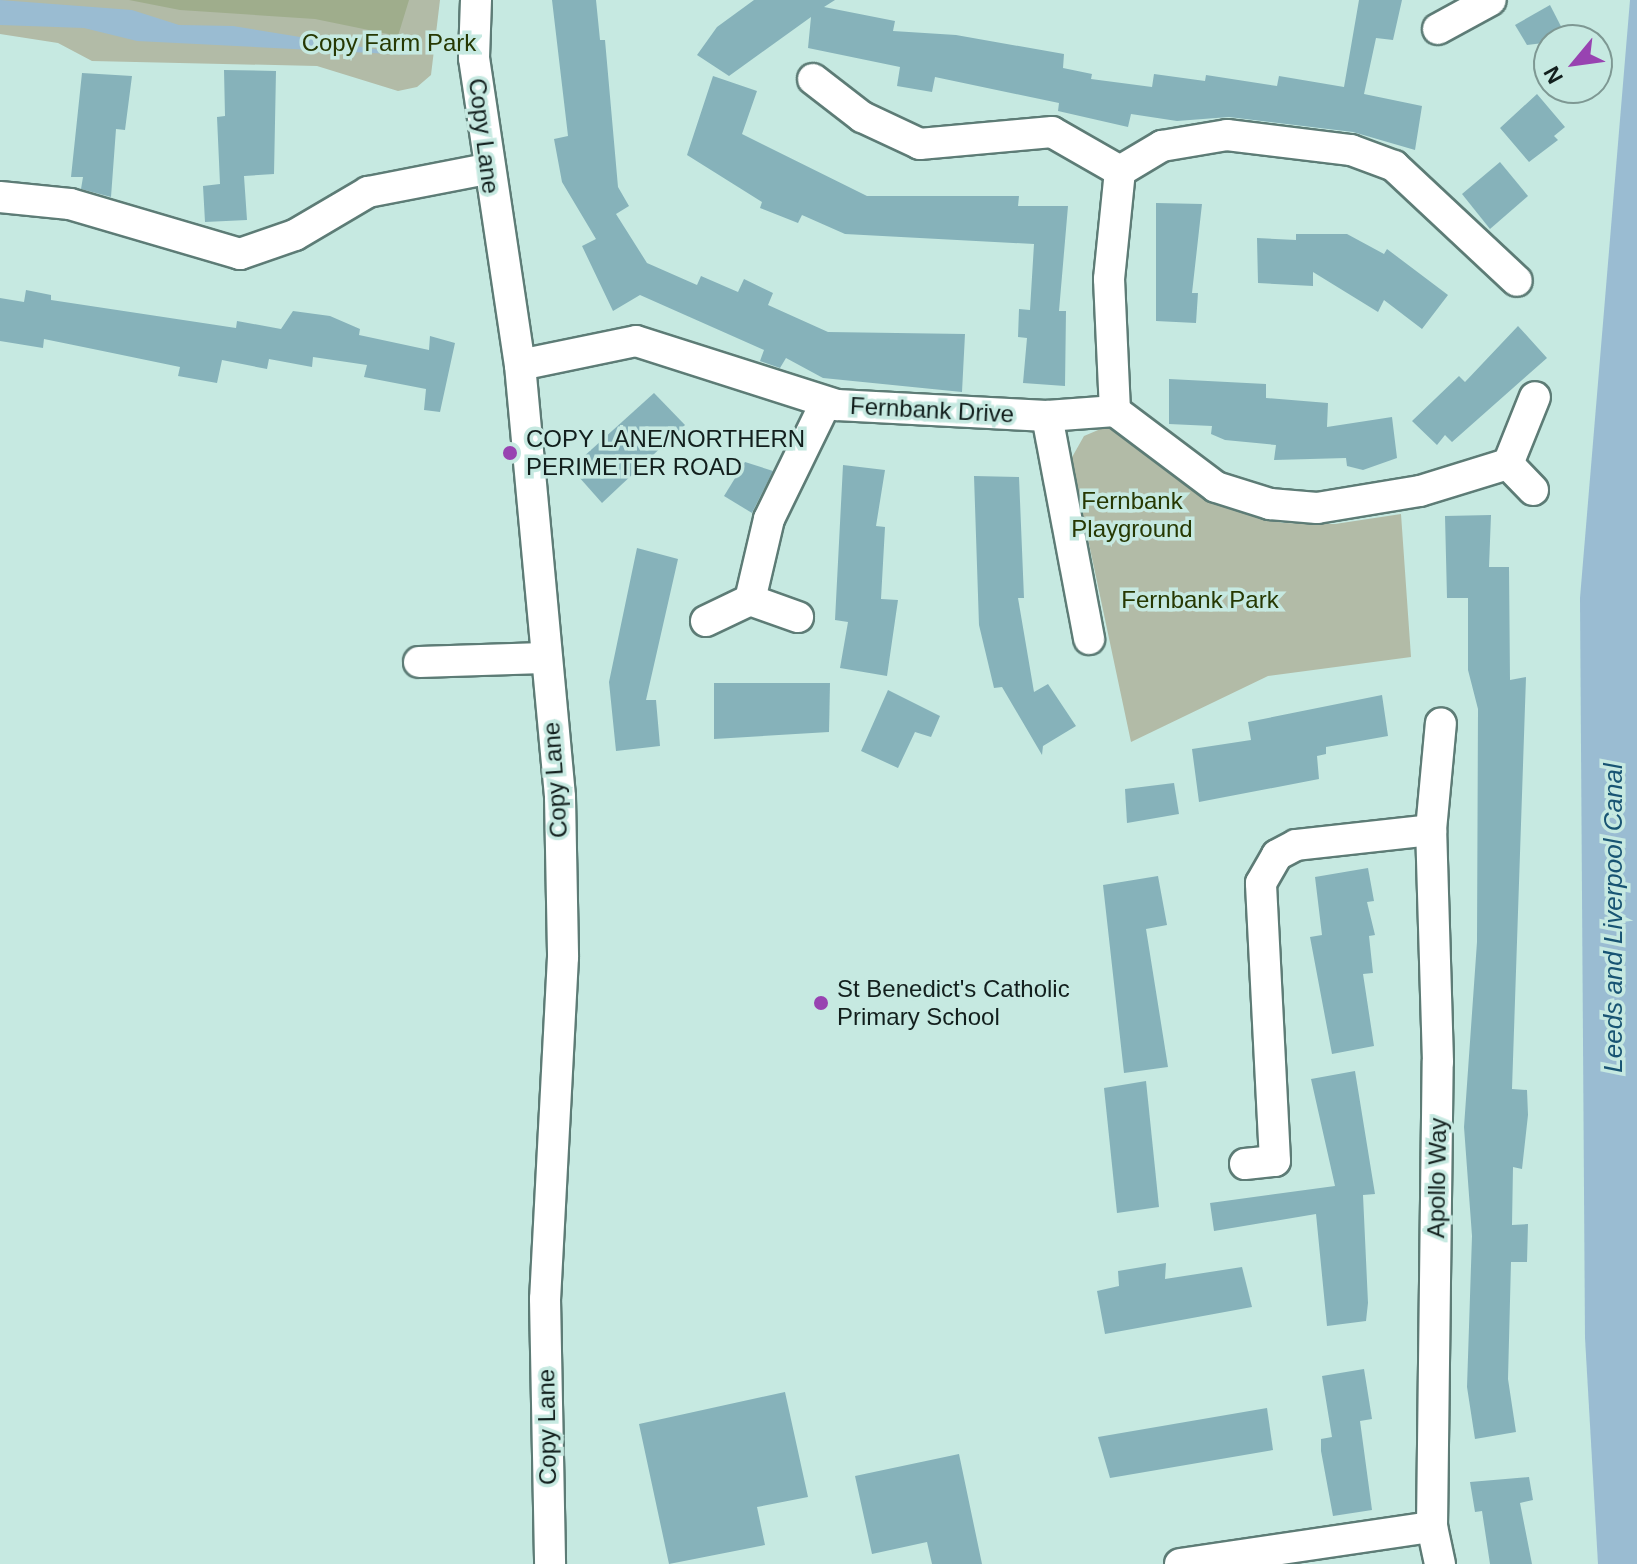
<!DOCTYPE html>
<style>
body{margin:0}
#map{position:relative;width:1637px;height:1564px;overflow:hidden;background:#c6e9e1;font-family:Helvetica,sans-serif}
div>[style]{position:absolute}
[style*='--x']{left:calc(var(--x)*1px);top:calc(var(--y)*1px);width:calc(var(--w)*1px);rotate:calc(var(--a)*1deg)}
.green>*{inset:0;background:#b2bba7}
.forest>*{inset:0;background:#9fad8c}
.water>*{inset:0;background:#9abcd2}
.building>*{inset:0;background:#86b2ba}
.roads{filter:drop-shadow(2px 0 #5d7c76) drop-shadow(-2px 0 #5d7c76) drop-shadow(0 2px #5d7c76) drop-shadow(0 -2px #5d7c76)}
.minor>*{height:30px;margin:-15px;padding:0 15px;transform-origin:15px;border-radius:15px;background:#fff}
.dots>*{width:22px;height:22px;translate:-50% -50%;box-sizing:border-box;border:4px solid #c6e9e1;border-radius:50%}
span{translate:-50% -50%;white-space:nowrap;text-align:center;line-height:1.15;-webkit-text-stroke:7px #c6e9e1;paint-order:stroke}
.park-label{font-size:24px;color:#263802}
.street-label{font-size:24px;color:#121f1d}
.poi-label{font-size:24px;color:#121f1d}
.left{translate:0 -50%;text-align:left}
.water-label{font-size:26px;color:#185473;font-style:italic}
.north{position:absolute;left:1533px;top:24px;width:80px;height:80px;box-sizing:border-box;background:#c6e9e1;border:2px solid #7e9893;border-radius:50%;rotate:241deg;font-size:22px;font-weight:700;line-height:32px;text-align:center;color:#121f1d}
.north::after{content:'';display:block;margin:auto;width:28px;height:36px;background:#9843b1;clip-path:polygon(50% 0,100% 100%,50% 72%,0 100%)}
</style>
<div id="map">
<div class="green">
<i style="clip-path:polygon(0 0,440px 0,431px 75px,417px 87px,398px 91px,317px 66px,92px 61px,58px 43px,0 34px)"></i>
<i style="clip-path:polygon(1110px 425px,1131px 436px,1179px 479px,1236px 510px,1283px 523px,1335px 524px,1401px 514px,1411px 657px,1268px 676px,1131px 742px,1071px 459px,1084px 436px)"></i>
</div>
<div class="forest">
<i style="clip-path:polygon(49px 0,409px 0,398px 36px,315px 19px,180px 10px,129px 0)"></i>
</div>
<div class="water">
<i style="clip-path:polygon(0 0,132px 10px,179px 25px,233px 26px,411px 55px,137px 41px,84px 28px,0 25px)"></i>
<i style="clip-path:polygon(1630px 0,1637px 0,1637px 1564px,1598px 1564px,1585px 1338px,1580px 598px)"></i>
</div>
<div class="building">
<i style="clip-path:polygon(552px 0,596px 0,600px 40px,605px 40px,618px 187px,629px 206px,616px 214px,647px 263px,697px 285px,701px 276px,738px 292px,744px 279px,773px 293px,768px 305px,828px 332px,965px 334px,962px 392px,823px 378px,786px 358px,780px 368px,760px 361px,764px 350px,640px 295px,613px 311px,582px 246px,596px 239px,562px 182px,554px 139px,568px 136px)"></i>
<i style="clip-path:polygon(754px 0,835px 0,824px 7px,895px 21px,893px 31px,956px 35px,1064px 54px,1063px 68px,1092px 74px,1091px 79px,1152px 87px,1154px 74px,1205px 81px,1206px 75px,1277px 86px,1279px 76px,1344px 87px,1359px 0,1402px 0,1393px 40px,1376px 38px,1364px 94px,1422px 106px,1415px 150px,1353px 132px,1229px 117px,1177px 121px,1131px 114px,1128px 127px,1058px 111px,1059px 103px,935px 77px,932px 92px,897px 86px,900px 67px,808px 48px,811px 17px,729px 76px,697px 55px,717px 27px)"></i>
<i style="clip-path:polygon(1550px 5px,1568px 40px,1527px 45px,1515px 25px)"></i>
<i style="clip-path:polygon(224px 70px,276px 71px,274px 174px,244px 176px,247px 220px,205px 222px,203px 186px,220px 184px,217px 117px,225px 116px)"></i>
<i style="clip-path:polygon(82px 73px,132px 76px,125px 130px,116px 129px,111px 197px,81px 189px,83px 177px,71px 177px)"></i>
<i style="clip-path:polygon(713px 76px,757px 91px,742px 134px,867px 196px,1019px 196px,1018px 206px,1068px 206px,1059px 311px,1066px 311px,1065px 386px,1023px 383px,1027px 338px,1018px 337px,1019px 309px,1030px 310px,1034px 244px,845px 234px,802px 215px,798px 223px,760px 208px,762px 202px,687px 155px)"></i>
<i style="clip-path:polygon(1537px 94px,1565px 127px,1554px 136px,1558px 140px,1529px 162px,1500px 128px)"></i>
<i style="clip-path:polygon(1500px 162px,1528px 196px,1490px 229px,1462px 194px)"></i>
<i style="clip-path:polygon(1156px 203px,1202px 204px,1192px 293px,1198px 293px,1196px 323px,1156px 321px)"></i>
<i style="clip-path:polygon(1296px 234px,1347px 234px,1384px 254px,1387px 249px,1448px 295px,1422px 329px,1384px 300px,1378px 312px,1313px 272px,1313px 286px,1258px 283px,1257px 238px,1296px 240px)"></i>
<i style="clip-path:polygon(26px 290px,51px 295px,51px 300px,236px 328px,237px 321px,281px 329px,293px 311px,330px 316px,360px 329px,359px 335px,429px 350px,430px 336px,455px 343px,440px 412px,424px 410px,426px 389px,364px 377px,367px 365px,313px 357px,312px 367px,269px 359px,267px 369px,222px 360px,217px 383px,178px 376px,180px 367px,93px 349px,44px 339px,43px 348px,0 341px,0 298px,24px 302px)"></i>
<i style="clip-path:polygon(1518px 326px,1547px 358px,1452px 442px,1445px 435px,1437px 445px,1412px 421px,1459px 376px,1465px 382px)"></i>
<i style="clip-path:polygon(1169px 379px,1266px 384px,1266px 398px,1328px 403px,1327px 427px,1392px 417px,1397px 458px,1363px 470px,1347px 466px,1346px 458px,1274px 460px,1276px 445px,1225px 440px,1211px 434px,1212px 426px,1169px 424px)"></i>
<i style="clip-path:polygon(654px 393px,685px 425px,602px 503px,571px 468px)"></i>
<i style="clip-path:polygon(745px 462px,773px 471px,752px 513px,724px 496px)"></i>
<i style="clip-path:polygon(843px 465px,885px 470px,876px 526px,885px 527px,881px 599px,898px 600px,887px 676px,840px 668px,848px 622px,835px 620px)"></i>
<i style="clip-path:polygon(974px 476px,1019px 477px,1024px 598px,1018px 598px,1034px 692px,1048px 684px,1076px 726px,1043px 746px,1042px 755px,1002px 687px,994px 688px,979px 625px)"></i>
<i style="clip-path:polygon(1491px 515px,1489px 567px,1509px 567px,1510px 680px,1526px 677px,1512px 1089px,1527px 1090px,1528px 1115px,1522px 1169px,1513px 1167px,1512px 1225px,1528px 1224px,1527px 1262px,1511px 1262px,1508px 1379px,1516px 1432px,1475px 1439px,1467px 1387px,1472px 1236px,1464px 1127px,1477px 942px,1478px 709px,1468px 670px,1468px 598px,1447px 598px,1445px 516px)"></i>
<i style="clip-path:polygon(637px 548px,678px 559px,646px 700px,656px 700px,660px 746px,616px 751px,609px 682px)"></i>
<i style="clip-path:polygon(714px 683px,830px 683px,829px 732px,714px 739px)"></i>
<i style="clip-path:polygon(888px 690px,940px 716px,931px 737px,915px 732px,898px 768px,861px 751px)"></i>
<i style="clip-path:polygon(1382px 695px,1388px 736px,1326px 747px,1326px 754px,1317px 756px,1319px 779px,1199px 802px,1192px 749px,1251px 740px,1248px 722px)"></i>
<i style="clip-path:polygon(1174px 783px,1179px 814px,1127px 823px,1125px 789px)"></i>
<i style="clip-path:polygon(1368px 868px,1374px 901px,1367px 902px,1375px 935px,1369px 936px,1373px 973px,1363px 974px,1374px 1046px,1332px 1054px,1310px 937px,1322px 935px,1315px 877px)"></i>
<i style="clip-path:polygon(1158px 876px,1167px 925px,1146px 929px,1168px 1067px,1124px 1073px,1103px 885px)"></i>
<i style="clip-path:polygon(1355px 1071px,1375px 1194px,1363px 1195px,1368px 1303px,1366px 1321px,1327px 1326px,1316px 1214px,1214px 1231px,1210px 1203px,1335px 1186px,1311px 1079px)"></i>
<i style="clip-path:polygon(1146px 1081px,1159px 1207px,1117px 1213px,1104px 1088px)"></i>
<i style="clip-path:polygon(1166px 1263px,1165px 1279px,1242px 1267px,1252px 1307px,1105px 1334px,1097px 1291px,1119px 1286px,1118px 1271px)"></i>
<i style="clip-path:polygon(1364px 1369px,1372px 1419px,1360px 1421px,1372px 1510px,1333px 1516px,1321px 1451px,1321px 1439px,1332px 1437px,1322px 1376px)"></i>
<i style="clip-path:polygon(785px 1392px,808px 1497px,757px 1507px,765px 1545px,669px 1564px,639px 1424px)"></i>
<i style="clip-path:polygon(1267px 1408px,1273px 1450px,1110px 1478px,1098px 1437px)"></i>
<i style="clip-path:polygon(959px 1454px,982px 1564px,932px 1564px,927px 1542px,872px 1554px,855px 1476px)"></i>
<i style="clip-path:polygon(1529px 1477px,1533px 1500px,1520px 1503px,1532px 1564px,1490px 1564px,1482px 1511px,1475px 1512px,1470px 1482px)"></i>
</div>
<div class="roads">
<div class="minor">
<i style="--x:476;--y:0;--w:58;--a:92"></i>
<i style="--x:474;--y:58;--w:310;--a:81.5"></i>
<i style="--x:520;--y:365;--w:434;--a:84.7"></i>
<i style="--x:560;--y:797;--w:160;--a:88.9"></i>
<i style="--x:563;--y:957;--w:342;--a:93"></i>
<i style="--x:545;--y:1299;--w:265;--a:88.9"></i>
<i style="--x:1438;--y:29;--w:60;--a:-28.7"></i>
<i style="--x:1120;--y:171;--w:49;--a:-30.8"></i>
<i style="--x:1162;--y:146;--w:66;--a:-9.6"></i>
<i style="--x:1227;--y:135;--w:125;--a:6.9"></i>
<i style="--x:1351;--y:150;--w:46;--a:20.4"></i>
<i style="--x:1394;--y:166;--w:168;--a:43.1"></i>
<i style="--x:0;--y:197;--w:70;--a:5.7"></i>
<i style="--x:70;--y:204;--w:177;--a:16.4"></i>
<i style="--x:240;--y:254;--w:58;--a:-19.1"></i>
<i style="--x:295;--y:235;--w:85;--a:-30.5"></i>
<i style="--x:368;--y:192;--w:120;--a:-11"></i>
<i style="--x:520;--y:365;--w:118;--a:-11.7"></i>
<i style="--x:636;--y:341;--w:211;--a:17.7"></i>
<i style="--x:837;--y:405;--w:210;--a:3"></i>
<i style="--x:1047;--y:416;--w:68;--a:-4.2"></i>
<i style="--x:1115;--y:411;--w:132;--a:-92.6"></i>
<i style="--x:1109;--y:279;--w:109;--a:-84.2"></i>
<i style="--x:1120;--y:171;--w:78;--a:-150.2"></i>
<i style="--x:1052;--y:132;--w:133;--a:174.8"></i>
<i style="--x:920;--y:144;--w:64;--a:-155"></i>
<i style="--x:862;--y:117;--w:62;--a:-142.2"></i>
<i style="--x:1115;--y:411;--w:126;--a:37"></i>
<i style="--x:1216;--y:487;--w:57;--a:17.5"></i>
<i style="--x:1270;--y:504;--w:47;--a:4.9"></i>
<i style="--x:1317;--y:508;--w:104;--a:-9.4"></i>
<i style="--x:1420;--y:491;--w:92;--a:-17.1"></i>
<i style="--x:1508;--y:464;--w:72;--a:-68.1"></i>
<i style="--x:1047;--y:416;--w:227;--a:79.3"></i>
<i style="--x:1508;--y:464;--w:36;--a:46"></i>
<i style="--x:750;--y:600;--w:83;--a:-76.8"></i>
<i style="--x:769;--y:519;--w:130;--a:-64"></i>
<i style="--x:706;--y:621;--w:49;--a:-25.5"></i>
<i style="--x:750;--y:600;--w:51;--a:19.5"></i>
<i style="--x:419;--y:662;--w:125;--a:-1.8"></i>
<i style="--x:1245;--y:1164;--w:30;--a:-6"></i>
<i style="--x:1275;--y:1161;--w:278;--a:-92.9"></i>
<i style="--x:1261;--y:883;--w:32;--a:-60"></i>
<i style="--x:1277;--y:855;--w:21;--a:-28"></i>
<i style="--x:1296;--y:845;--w:136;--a:-6.3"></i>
<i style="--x:1180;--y:1564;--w:255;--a:-8.4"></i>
<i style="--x:1440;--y:1564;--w:38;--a:-102"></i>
<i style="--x:1432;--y:1527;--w:465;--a:-89.3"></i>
<i style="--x:1438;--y:1062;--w:232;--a:-91.7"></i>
<i style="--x:1431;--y:830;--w:107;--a:-84.7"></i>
</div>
</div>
<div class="dots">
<i style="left:510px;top:453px;background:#9843b1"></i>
<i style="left:821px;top:1003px;background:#9843b1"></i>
</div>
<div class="park-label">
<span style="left:389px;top:43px">Copy Farm Park</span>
<span style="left:1132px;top:515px">Fernbank<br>Playground</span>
<span style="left:1200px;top:600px">Fernbank Park</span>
</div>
<div class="street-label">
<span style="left:484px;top:136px;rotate:83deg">Copy Lane</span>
<span style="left:932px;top:410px;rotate:3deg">Fernbank Drive</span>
<span style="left:555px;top:780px;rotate:-94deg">Copy Lane</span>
<span style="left:1437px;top:1178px;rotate:-89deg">Apollo Way</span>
<span style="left:547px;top:1427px;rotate:-91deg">Copy Lane</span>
</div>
<div class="poi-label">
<span class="left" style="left:526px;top:453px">COPY LANE/NORTHERN<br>PERIMETER ROAD</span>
<span class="left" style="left:837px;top:1003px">St Benedict's Catholic<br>Primary School</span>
</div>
<div class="water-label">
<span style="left:1614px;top:918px;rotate:-90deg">Leeds and Liverpool Canal</span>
</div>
<div class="north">N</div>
</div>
